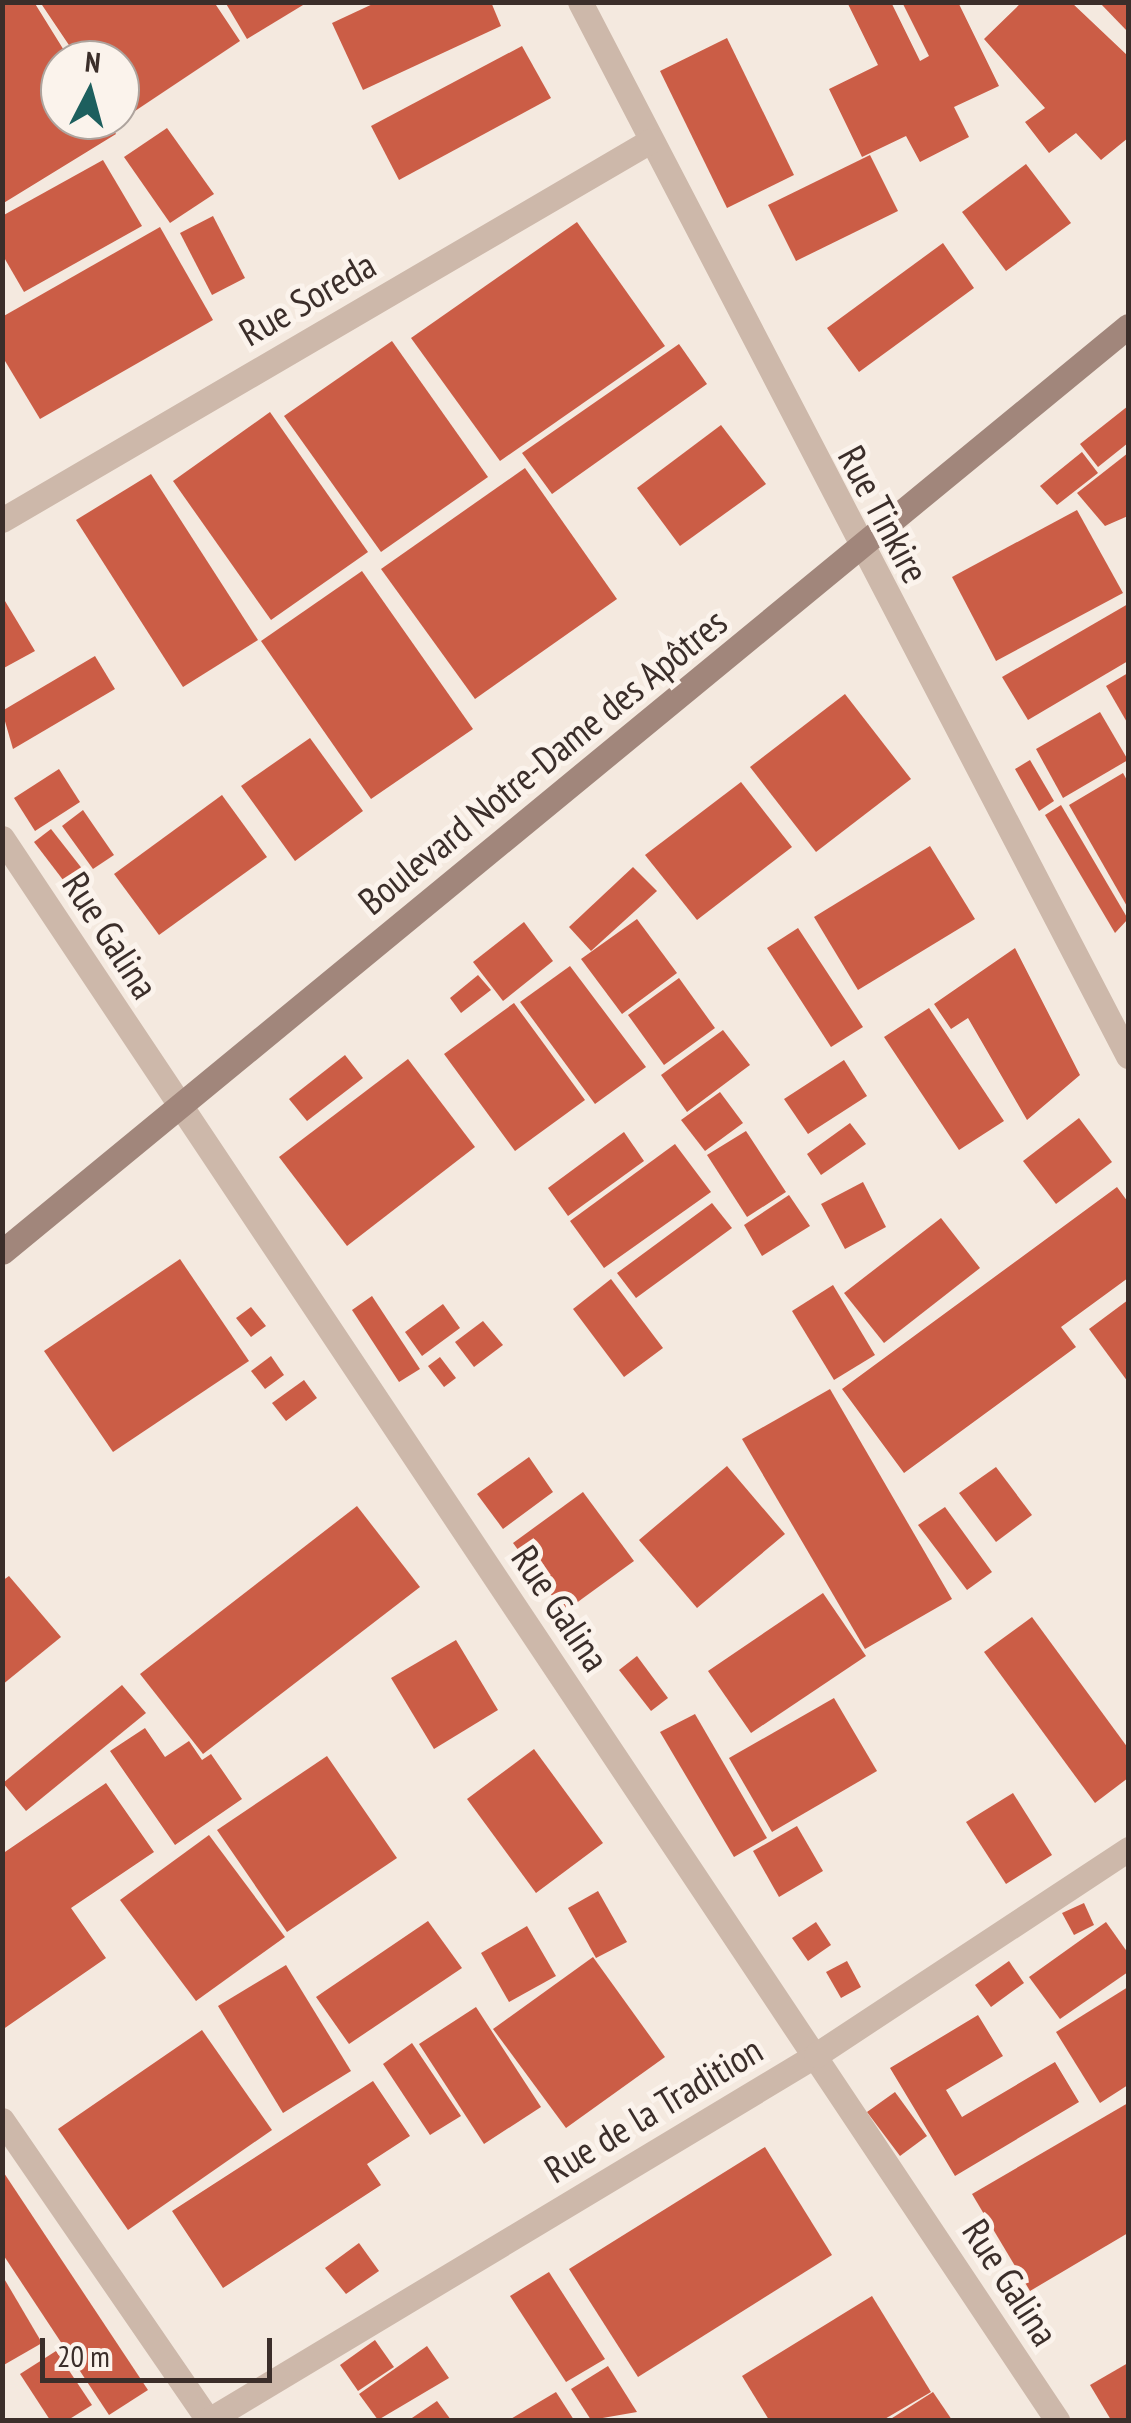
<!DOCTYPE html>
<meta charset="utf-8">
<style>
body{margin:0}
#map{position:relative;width:1131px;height:2423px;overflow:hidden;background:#f4e9df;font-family:"PT Sans Narrow",sans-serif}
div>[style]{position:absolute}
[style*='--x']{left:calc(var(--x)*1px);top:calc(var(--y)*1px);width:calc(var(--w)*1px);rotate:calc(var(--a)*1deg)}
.building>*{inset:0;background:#cb5d46}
.street>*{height:25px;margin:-12.5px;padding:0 12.5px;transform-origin:12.5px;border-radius:12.5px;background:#cdb8aa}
.secondary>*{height:25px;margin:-12.5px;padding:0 12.5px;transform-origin:12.5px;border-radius:12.5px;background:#a1867b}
span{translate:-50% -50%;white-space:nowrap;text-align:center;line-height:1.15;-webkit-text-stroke:10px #fbf3ec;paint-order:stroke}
.street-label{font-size:38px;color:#3b2e2a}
.frame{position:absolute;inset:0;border:5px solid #3b2e2a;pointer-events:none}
.north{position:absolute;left:40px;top:40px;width:100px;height:100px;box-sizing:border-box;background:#fbf3ec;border:2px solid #aea49e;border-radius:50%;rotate:6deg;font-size:28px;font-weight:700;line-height:40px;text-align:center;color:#3b2e2a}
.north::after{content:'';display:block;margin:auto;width:35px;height:45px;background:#1d5f5e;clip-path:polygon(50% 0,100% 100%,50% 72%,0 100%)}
.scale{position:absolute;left:40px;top:2338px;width:232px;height:45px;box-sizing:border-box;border:5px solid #3b2e2a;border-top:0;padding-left:12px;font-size:30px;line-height:35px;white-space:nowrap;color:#3b2e2a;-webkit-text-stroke:8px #fbf3ec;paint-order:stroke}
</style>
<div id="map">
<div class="building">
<i style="clip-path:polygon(2px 2px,34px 2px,70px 60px,60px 60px,60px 120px,107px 120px,116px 134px,2px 204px)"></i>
<i style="clip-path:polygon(40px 2px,214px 2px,240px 41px,120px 121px,120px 60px,79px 60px)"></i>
<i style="clip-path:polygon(225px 2px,308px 2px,247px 39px)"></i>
<i style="clip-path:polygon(377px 2px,491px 2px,501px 26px,363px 90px,332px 23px)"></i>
<i style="clip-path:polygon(847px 2px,891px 2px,920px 61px,929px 56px,902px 2px,958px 2px,999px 86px,954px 107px,969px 137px,920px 162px,906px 136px,862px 157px,829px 89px,878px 65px)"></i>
<i style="clip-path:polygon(1022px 2px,1071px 2px,1128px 56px,1128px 138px,1101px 160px,1076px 133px,1049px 153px,1025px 122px,1045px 108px,984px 39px)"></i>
<i style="clip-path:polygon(1099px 2px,1128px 2px,1128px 32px)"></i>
<i style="clip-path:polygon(727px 38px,794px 175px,727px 208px,660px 71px)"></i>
<i style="clip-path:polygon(522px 46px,551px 98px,399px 180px,371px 126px)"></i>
<i style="clip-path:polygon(167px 128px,214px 194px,170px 223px,124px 157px)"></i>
<i style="clip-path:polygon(870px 155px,898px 211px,796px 261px,768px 205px)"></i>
<i style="clip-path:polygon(103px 160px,142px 226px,24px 292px,2px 254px,2px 216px)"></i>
<i style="clip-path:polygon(1026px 164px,1071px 223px,1006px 271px,962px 212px)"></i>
<i style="clip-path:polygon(213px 216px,245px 278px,212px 295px,180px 233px)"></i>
<i style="clip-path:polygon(577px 222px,665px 346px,500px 461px,411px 338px)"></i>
<i style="clip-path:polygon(160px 227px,213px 320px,40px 419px,2px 356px,2px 317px)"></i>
<i style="clip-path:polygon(943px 243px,974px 288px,859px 372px,827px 328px)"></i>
<i style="clip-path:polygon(392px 341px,488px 477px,381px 552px,284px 416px)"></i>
<i style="clip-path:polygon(679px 344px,707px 384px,552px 494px,522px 453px)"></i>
<i style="clip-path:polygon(1128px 406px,1128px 443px,1098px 467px,1080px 444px)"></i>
<i style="clip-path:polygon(270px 412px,368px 552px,271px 620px,173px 481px)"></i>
<i style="clip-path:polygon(721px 425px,766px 484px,680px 546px,637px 488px)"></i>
<i style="clip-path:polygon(1082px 452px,1098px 473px,1057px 505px,1040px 486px)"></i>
<i style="clip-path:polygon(1128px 453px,1128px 516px,1105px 526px,1077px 493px)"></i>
<i style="clip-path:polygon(525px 468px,617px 599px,475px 699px,381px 569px)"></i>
<i style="clip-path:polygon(151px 474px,258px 640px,183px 687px,76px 520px)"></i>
<i style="clip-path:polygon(1077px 510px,1123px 593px,996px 661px,952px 577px)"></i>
<i style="clip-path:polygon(362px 571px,473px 729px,371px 799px,261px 641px)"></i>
<i style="clip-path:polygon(2px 596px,35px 651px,2px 669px)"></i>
<i style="clip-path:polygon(1128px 604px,1128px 661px,1028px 720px,1002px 677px)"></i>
<i style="clip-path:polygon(95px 656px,115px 689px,13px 749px,2px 711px)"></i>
<i style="clip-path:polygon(1128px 673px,1128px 724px,1106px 686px)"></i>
<i style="clip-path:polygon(845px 694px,911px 779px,816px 852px,750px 767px)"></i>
<i style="clip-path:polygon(1100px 712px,1128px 760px,1063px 798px,1036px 749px)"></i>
<i style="clip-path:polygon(310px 738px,363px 811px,295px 861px,241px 786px)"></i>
<i style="clip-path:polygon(1030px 760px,1054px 801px,1039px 811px,1015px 769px)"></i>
<i style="clip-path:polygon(59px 769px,80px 802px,35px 831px,14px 798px)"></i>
<i style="clip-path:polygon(1123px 773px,1128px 782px,1128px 908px,1069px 805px)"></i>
<i style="clip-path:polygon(741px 782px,792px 847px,697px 920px,645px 855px)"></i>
<i style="clip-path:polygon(222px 795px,267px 857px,159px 935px,114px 874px)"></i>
<i style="clip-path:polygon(1061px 805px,1128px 919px,1115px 933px,1045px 815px)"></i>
<i style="clip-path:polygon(83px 810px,114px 855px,93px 869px,62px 826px)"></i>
<i style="clip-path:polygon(51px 829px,91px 880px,73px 893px,34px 842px)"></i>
<i style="clip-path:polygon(930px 846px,975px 919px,858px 990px,814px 917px)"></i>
<i style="clip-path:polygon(633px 867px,657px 891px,591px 951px,569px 927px)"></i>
<i style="clip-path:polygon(637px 919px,677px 973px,622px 1014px,581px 959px)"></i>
<i style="clip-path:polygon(524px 922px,553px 961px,503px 1001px,473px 962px)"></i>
<i style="clip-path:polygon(798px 928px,863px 1027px,831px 1047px,767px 948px)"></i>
<i style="clip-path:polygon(1015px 948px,1080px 1075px,1027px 1120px,968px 1018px,951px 1029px,934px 1004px)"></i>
<i style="clip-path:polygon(570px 966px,646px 1067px,595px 1104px,520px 1002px)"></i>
<i style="clip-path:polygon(478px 975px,491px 990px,461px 1013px,450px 998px)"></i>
<i style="clip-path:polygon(679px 978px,715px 1028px,664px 1065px,628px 1015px)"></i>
<i style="clip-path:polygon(514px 1003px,585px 1100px,515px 1151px,444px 1054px)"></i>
<i style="clip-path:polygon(929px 1008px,1004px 1121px,959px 1150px,884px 1037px)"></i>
<i style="clip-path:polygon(723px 1030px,750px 1065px,687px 1112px,661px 1075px)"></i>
<i style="clip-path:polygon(345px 1055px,363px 1078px,307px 1121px,289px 1099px)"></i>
<i style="clip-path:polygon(408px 1059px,475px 1147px,347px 1246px,279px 1157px)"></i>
<i style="clip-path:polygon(844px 1060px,867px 1096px,808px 1134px,784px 1099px)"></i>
<i style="clip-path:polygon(720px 1092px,743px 1123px,705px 1151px,681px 1120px)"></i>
<i style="clip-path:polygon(1079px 1118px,1112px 1162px,1056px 1204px,1023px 1161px)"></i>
<i style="clip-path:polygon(850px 1123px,866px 1144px,821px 1175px,807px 1154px)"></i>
<i style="clip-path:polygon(746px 1131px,786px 1192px,747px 1217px,707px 1155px)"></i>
<i style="clip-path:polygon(624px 1132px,644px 1161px,568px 1216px,548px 1188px)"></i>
<i style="clip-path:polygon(675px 1144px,711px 1192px,604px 1268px,570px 1221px)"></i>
<i style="clip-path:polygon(863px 1182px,886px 1227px,845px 1249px,821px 1204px)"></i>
<i style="clip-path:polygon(1117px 1187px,1128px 1202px,1128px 1278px,1061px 1327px,1076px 1347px,904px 1473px,842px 1389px)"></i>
<i style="clip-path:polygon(789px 1195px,810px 1226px,762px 1256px,744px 1225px)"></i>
<i style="clip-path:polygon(712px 1203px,732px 1228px,636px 1298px,617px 1273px)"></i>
<i style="clip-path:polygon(941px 1218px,980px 1268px,884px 1343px,844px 1293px)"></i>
<i style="clip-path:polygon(180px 1259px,249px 1361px,113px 1452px,44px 1351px)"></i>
<i style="clip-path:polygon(611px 1279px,663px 1348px,624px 1377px,573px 1309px)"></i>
<i style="clip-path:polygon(833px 1285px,875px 1355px,834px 1380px,792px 1311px)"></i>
<i style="clip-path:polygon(372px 1296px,420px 1369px,399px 1382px,352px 1310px)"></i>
<i style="clip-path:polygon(1128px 1300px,1128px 1382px,1089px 1329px)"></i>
<i style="clip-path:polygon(443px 1304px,460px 1328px,422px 1356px,405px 1332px)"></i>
<i style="clip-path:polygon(251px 1307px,266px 1326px,251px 1337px,236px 1318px)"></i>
<i style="clip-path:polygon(483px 1321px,503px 1345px,474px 1367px,455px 1342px)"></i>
<i style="clip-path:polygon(271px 1356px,284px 1375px,265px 1389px,251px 1371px)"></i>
<i style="clip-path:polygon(440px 1357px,456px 1378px,444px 1387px,428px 1366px)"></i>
<i style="clip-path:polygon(304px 1380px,317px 1398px,286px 1421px,272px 1403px)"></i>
<i style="clip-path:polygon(830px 1389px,952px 1599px,865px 1649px,742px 1439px)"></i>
<i style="clip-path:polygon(529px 1457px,553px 1492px,503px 1529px,477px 1494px)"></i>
<i style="clip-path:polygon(727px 1466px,785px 1534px,697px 1608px,639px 1540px)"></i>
<i style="clip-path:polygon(996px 1467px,1032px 1515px,996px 1542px,959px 1493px)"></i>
<i style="clip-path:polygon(583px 1492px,634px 1561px,564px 1612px,513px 1543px)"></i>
<i style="clip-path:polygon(357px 1506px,420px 1587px,203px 1754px,140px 1674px)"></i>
<i style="clip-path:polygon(945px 1507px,992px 1572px,967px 1590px,918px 1525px)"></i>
<i style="clip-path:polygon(9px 1576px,61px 1637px,2px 1685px,2px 1581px)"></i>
<i style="clip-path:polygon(823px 1593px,866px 1656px,751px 1733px,708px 1671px)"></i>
<i style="clip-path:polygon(1032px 1617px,1128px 1748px,1128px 1778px,1095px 1803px,984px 1652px)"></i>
<i style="clip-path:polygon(456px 1640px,498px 1710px,434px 1749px,391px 1678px)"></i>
<i style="clip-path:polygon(637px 1656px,668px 1698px,651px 1711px,619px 1670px)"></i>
<i style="clip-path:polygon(122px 1685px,146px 1713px,26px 1811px,3px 1783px)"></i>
<i style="clip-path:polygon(834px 1698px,877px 1771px,772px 1832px,729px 1758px)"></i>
<i style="clip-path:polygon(695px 1714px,767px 1838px,734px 1857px,660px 1732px)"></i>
<i style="clip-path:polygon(145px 1728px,165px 1757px,189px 1741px,202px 1760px,211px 1754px,242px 1799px,175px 1845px,110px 1751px)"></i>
<i style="clip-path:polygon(534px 1749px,603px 1843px,536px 1893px,467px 1799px)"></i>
<i style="clip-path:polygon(327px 1756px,397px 1858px,287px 1932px,217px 1830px)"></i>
<i style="clip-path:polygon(106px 1783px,154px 1852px,71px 1908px,106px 1958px,2px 2030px,2px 1854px)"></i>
<i style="clip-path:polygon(1013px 1793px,1052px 1855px,1006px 1884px,966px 1822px)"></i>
<i style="clip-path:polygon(797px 1826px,823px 1871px,779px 1897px,753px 1851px)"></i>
<i style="clip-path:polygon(209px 1835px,285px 1937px,196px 2001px,120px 1900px)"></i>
<i style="clip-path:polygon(598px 1891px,627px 1942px,596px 1958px,568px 1908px)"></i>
<i style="clip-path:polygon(1084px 1903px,1094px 1925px,1074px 1935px,1062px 1913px)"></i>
<i style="clip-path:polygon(428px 1921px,462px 1968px,349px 2044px,316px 1997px)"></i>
<i style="clip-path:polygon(816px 1922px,831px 1945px,808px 1961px,792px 1938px)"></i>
<i style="clip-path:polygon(1106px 1922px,1128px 1953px,1128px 1972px,1060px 2019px,1029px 1977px)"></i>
<i style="clip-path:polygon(527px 1926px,556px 1976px,509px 2002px,481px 1953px)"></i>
<i style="clip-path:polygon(593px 1957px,665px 2057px,566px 2128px,493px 2029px)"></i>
<i style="clip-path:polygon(847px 1961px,861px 1987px,841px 1998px,826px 1972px)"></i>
<i style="clip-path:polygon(1009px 1961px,1024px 1983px,991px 2007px,975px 1985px)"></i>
<i style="clip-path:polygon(286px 1965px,351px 2071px,283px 2113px,218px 2006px)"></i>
<i style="clip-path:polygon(1128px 1987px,1128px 2085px,1100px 2103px,1056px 2032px)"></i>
<i style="clip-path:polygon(476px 2007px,541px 2107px,484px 2144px,419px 2044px)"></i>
<i style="clip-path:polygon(978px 2015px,1003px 2056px,946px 2090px,962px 2117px,1055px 2062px,1079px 2102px,955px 2176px,890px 2068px)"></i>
<i style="clip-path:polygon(202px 2030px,272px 2130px,128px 2230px,58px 2129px)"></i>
<i style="clip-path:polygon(412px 2043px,461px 2116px,430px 2135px,383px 2064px)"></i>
<i style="clip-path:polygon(373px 2081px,410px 2136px,367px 2164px,381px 2185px,223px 2288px,172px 2211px)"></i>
<i style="clip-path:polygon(895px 2092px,927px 2136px,900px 2156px,867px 2112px)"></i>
<i style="clip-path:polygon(1128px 2103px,1128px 2233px,1030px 2291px,972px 2194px)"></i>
<i style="clip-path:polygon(765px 2147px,832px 2255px,638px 2377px,569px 2269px)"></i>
<i style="clip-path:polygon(2px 2170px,148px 2390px,109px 2415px,2px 2253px)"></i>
<i style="clip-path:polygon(359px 2243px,379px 2271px,346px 2294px,325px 2268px)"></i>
<i style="clip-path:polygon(549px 2272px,605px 2359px,566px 2382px,510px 2296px)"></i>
<i style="clip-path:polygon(2px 2275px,42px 2343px,2px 2366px)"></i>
<i style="clip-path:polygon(872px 2296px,931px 2392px,883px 2420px,769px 2420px,742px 2376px)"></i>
<i style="clip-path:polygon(375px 2340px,394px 2367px,358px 2391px,340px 2365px)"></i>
<i style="clip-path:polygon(427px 2346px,449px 2378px,378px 2420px,359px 2394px)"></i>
<i style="clip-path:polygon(56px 2351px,92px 2405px,68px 2420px,50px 2420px,20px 2374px)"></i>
<i style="clip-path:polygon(1128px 2363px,1128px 2420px,1111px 2420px,1090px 2385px)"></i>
<i style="clip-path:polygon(608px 2366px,637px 2412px,591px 2420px,571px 2389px)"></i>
<i style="clip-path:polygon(556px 2392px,574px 2420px,509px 2420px)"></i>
<i style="clip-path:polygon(933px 2392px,952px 2420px,889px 2420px)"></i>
<i style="clip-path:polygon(437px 2401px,451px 2420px,409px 2420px)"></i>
</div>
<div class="street">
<i style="--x:580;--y:2;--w:1188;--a:62.53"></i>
<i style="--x:2;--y:520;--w:751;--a:-30.32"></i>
<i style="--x:2;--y:838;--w:1902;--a:56.3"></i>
<i style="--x:2;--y:2120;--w:364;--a:55.5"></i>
<i style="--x:209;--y:2420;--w:708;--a:-31.02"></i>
<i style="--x:816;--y:2055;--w:374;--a:-33.4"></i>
</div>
<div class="secondary">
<i style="--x:2;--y:1252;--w:1458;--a:-39.43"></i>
</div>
<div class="street-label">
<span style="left:307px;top:298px;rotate:-30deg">Rue Soreda</span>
<span style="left:884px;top:514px;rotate:62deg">Rue Tinkire</span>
<span style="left:542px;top:761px;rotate:-39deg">Boulevard Notre-Dame des Apôtres</span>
<span style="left:111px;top:935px;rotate:57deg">Rue Galina</span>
<span style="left:561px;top:1608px;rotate:56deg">Rue Galina</span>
<span style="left:653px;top:2109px;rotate:-31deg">Rue de la Tradition</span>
<span style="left:1011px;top:2282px;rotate:57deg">Rue Galina</span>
</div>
<div class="frame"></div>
<div class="north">N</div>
<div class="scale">20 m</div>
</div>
